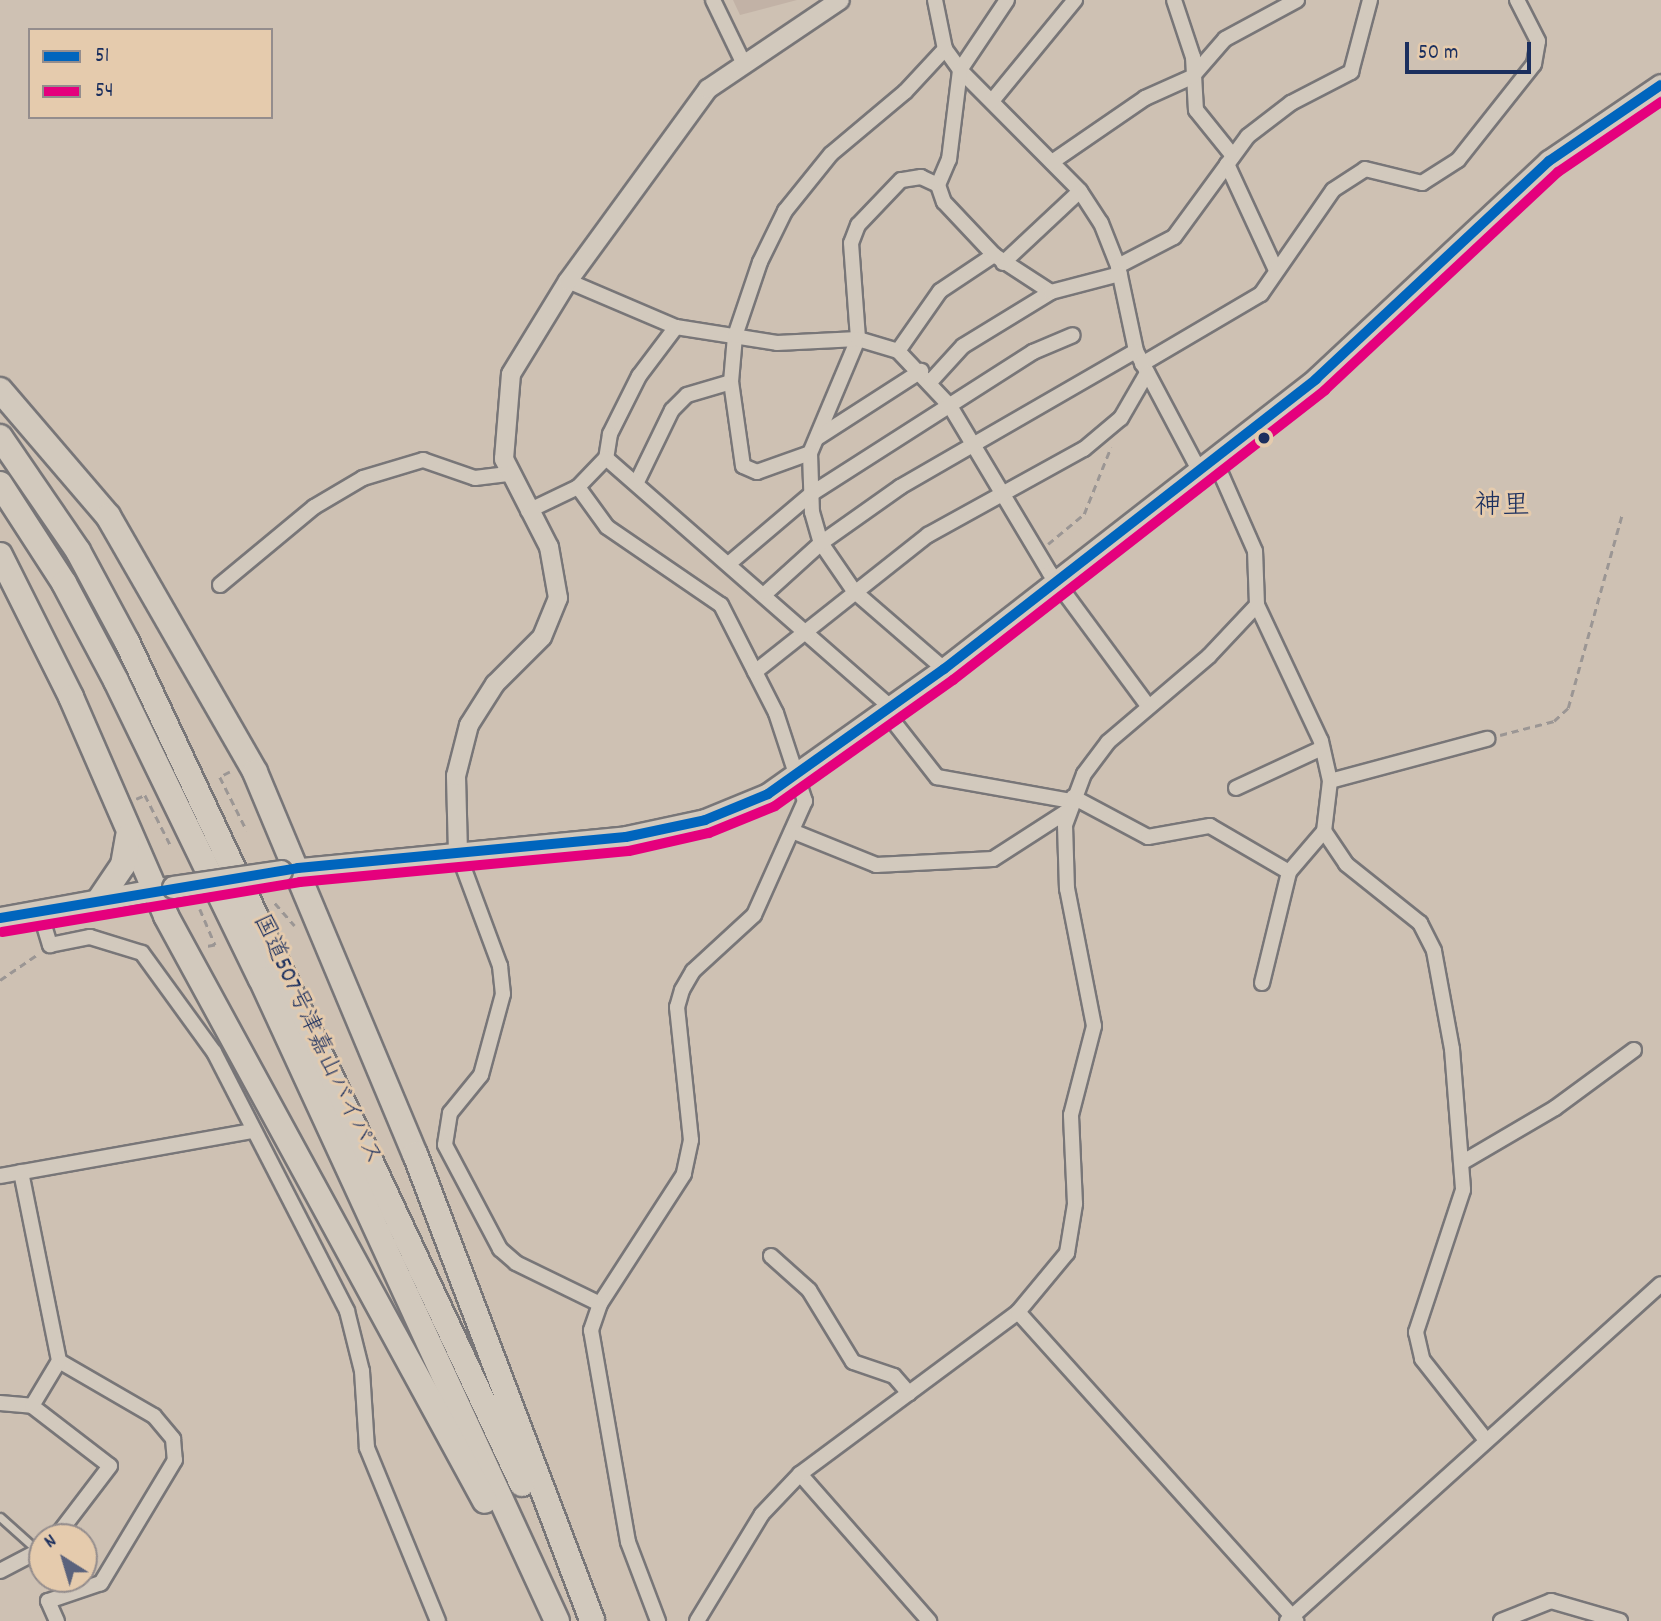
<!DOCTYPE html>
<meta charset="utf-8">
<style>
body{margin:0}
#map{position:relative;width:1661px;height:1621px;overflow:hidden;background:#cec1b3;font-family:Dekko,"Klee One",sans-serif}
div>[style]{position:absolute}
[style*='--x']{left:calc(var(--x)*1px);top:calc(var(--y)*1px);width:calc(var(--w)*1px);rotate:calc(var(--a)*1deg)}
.green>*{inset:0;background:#c2b2a6}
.path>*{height:2.5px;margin-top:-1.25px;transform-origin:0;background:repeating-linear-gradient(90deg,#9b9694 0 7px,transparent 0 12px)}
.roads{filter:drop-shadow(2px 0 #787678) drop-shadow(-2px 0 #787678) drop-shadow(0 2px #787678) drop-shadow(0 -2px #787678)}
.service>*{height:7px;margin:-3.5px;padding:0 3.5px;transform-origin:3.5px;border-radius:3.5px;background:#d2c9bd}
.minor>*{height:14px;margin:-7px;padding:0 7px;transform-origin:7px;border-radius:7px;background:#d2c9bd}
.tertiary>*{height:18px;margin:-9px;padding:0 9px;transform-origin:9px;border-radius:9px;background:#d2c9bd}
.secondary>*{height:21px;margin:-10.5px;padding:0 10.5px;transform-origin:10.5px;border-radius:10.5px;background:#d2c9bd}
.trunk>*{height:24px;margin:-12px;padding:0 12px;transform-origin:12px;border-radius:12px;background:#d2c9bd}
.bridges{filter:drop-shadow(2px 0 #787678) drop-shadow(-2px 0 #787678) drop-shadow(0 2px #787678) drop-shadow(0 -2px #787678)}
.secondary-bridge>*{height:21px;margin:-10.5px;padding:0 10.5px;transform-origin:10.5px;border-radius:10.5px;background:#d2c9bd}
.bus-1>*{height:10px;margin:-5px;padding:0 5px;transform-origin:5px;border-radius:5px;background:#0065bd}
.bus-2>*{height:10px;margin:-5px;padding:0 5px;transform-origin:5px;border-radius:5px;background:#e5007d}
.dots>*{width:19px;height:19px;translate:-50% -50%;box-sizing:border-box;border:4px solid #e5cbad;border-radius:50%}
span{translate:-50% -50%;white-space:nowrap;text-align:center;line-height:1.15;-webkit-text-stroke:6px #e5cbad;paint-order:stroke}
.street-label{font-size:24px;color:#1b2f5e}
.quarter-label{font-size:28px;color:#1b2f5e}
.legend{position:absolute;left:28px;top:28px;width:245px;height:91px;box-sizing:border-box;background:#e5cbad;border:2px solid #948d8d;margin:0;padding:9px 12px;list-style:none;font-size:21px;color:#1b2f5e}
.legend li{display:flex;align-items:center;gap:14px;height:35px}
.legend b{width:35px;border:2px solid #948d8d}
.north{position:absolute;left:28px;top:1523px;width:70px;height:70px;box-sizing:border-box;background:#e5cbad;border:2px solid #948d8d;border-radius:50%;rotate:323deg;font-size:19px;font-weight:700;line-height:28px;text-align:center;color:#1b2f5e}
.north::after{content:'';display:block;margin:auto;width:24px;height:32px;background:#5a627c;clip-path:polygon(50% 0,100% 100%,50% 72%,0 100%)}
.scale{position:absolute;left:1405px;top:42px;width:126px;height:32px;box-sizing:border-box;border:4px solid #1b2f5e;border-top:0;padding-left:9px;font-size:21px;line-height:24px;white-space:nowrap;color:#1b2f5e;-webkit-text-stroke:5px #e5cbad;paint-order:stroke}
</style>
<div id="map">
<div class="green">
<i style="clip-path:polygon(733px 0,797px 0,740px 15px)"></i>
</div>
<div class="path">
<i style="--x:1048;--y:544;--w:47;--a:-39.8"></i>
<i style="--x:1084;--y:514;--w:72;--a:-68.1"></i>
<i style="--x:1500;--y:735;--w:56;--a:-14.5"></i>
<i style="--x:1554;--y:721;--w:19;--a:-43"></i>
<i style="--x:1568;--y:708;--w:201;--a:-74.4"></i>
<i style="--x:230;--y:772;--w:11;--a:153"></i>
<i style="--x:220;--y:777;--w:60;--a:63.4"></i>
<i style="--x:136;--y:799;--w:10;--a:-24"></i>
<i style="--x:145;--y:795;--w:55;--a:63"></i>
<i style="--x:275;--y:903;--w:30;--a:49"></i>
<i style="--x:200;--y:909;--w:39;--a:67"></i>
<i style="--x:215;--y:945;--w:11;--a:170"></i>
<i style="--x:0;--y:980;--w:46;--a:-34.4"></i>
</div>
<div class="roads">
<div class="service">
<i style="--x:0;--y:1517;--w:51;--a:41.8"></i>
</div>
<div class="minor">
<i style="--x:713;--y:0;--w:67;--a:64.2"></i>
<i style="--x:935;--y:0;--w:50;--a:78.5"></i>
<i style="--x:945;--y:49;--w:26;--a:54"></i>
<i style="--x:960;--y:70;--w:170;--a:45.2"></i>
<i style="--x:1080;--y:191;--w:38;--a:57"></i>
<i style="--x:1101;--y:223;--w:46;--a:68.4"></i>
<i style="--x:1118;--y:266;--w:87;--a:78"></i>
<i style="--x:1136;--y:351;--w:135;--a:62.1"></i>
<i style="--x:1007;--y:0;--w:84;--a:123.9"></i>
<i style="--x:960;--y:70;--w:90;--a:97"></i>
<i style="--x:949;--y:159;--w:28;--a:113"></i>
<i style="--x:938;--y:185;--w:18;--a:71"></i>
<i style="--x:944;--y:202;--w:73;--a:46.7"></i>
<i style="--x:994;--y:255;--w:68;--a:33"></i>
<i style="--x:1174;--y:0;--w:60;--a:71.6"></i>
<i style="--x:1193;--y:57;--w:53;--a:86.8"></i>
<i style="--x:1196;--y:110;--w:59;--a:51.2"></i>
<i style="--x:992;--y:101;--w:131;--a:-50.6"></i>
<i style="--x:1052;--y:162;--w:113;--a:-34.5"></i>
<i style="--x:1145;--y:98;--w:51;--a:-24.1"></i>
<i style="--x:1192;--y:77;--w:50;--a:-49"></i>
<i style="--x:1225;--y:39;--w:82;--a:-28.4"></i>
<i style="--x:1227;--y:164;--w:117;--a:65.2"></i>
<i style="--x:938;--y:185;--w:19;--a:-155"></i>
<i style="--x:921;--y:177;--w:20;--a:171"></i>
<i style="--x:901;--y:180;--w:62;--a:133.7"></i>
<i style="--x:858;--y:225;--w:19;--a:111"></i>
<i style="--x:851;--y:243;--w:96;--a:85.8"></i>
<i style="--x:858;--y:339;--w:124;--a:112.8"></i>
<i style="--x:810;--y:453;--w:59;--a:88.1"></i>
<i style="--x:812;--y:512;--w:32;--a:74"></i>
<i style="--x:821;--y:543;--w:58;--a:55.5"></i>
<i style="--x:854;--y:591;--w:119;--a:40.9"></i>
<i style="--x:1003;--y:263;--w:105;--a:-43.1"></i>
<i style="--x:1118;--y:266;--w:63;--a:-27.4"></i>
<i style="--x:1174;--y:237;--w:125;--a:-53.8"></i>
<i style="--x:1248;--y:136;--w:54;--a:-37.5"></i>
<i style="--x:1291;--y:103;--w:68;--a:-27.3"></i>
<i style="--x:1351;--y:72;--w:74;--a:-75.2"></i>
<i style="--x:568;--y:281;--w:117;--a:23.1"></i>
<i style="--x:676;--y:327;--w:102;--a:9"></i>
<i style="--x:777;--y:343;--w:81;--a:-2.8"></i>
<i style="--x:858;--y:339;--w:42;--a:16.7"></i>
<i style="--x:898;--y:351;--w:76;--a:46.6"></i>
<i style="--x:950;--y:406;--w:195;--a:59.1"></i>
<i style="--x:1050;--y:573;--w:165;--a:53.6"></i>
<i style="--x:676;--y:327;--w:61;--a:127.1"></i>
<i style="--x:639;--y:376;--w:65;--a:116.6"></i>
<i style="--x:610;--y:434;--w:24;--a:99"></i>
<i style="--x:606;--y:458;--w:380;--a:41.2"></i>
<i style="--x:898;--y:351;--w:73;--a:-55"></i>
<i style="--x:940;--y:291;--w:65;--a:-33.7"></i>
<i style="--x:1142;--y:364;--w:138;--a:-30.5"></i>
<i style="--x:1261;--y:294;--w:126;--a:-55.3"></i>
<i style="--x:1333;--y:190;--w:38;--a:-33"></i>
<i style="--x:1365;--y:169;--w:59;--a:13.8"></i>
<i style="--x:1422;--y:183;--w:43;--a:-32.6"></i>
<i style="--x:1458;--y:160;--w:122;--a:-51.6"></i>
<i style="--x:1534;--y:64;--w:23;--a:-80"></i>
<i style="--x:1538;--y:41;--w:46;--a:-117.1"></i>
<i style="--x:931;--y:381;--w:47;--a:-47.6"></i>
<i style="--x:963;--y:346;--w:103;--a:-31.5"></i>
<i style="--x:1051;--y:292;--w:71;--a:-14.6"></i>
<i style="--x:817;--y:438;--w:124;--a:-32.8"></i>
<i style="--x:810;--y:453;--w:56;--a:160.3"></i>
<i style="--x:757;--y:472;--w:15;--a:-157"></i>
<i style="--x:743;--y:466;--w:85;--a:-98.1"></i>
<i style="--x:731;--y:382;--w:46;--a:-85"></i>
<i style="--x:735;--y:336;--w:78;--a:-71.3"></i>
<i style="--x:760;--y:262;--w:57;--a:-63.9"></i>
<i style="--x:785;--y:211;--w:73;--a:-51.1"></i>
<i style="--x:831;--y:154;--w:97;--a:-40"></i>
<i style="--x:905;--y:92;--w:59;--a:-47.1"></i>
<i style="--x:637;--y:482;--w:80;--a:-64.1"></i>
<i style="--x:672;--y:410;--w:21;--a:-45"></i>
<i style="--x:687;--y:395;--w:46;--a:-16.5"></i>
<i style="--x:578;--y:487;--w:49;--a:54.1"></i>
<i style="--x:607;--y:527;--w:138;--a:34.4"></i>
<i style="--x:721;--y:605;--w:121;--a:63"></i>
<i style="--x:776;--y:713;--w:93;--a:71.8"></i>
<i style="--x:805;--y:801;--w:125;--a:114.1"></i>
<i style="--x:754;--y:915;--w:83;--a:137.4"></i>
<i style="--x:693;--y:971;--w:22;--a:120"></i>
<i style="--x:682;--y:990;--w:18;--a:106"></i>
<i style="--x:677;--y:1007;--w:134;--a:84"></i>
<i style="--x:691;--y:1140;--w:35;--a:102"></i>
<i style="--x:684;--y:1174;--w:155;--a:122.9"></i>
<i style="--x:600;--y:1304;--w:28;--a:109"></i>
<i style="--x:591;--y:1330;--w:215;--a:80.1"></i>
<i style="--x:628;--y:1542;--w:85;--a:69.2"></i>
<i style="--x:528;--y:511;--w:55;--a:-25.6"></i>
<i style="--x:578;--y:487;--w:40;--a:-46"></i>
<i style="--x:732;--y:561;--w:104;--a:-40.3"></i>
<i style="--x:811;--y:494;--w:264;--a:-32.6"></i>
<i style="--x:1033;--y:352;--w:43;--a:-23"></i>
<i style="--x:220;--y:585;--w:122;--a:-39.7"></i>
<i style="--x:314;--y:507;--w:57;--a:-30.6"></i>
<i style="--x:363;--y:478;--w:63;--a:-16.7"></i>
<i style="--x:423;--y:460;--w:55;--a:19.1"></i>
<i style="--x:475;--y:478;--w:35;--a:-7"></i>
<i style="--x:767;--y:592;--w:73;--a:-42.2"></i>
<i style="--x:821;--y:543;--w:97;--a:-35.3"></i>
<i style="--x:900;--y:487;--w:272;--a:-30"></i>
<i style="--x:1257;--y:605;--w:150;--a:64.8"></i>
<i style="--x:1321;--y:741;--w:41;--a:77.3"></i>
<i style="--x:1330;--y:781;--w:50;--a:96.8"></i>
<i style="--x:1324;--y:831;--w:40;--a:56"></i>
<i style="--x:1346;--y:864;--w:95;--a:38.6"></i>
<i style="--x:1420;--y:923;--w:31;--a:63"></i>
<i style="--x:1434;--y:951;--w:100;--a:79.6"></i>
<i style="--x:1452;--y:1049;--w:141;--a:85.5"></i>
<i style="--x:1463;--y:1190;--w:150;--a:108.3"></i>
<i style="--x:1416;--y:1332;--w:28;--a:77"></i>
<i style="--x:1422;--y:1359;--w:103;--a:51.7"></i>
<i style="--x:755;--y:672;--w:221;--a:-38.4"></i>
<i style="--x:928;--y:535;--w:178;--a:-28.9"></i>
<i style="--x:1084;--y:449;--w:48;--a:-40"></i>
<i style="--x:1121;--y:418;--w:52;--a:-60"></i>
<i style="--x:886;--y:712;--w:83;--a:51.9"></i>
<i style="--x:937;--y:777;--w:137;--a:10.1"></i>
<i style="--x:1330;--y:781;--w:163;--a:-15"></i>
<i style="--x:1236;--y:788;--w:95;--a:-24.9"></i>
<i style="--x:1073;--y:797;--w:85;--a:28.1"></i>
<i style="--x:1148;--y:837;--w:63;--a:-10.1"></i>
<i style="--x:1210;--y:826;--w:91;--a:30.2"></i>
<i style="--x:792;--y:831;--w:91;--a:22"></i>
<i style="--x:876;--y:865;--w:117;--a:-2.9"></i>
<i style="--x:993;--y:859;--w:90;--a:-32.8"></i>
<i style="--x:458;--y:853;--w:121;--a:69.6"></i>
<i style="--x:500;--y:966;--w:28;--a:84"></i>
<i style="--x:503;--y:994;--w:84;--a:105.2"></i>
<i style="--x:481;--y:1075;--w:49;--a:129.2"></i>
<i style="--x:450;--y:1113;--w:32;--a:99"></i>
<i style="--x:445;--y:1145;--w:118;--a:62.1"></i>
<i style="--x:500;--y:1249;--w:21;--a:41"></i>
<i style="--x:516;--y:1263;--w:93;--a:26"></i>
<i style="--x:39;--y:909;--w:38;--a:73"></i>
<i style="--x:50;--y:945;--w:41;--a:-11.3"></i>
<i style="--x:90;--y:937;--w:54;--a:17.1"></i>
<i style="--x:142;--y:953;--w:122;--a:54"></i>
<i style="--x:214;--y:1052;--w:291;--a:62.8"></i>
<i style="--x:347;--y:1311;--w:62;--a:76"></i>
<i style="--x:362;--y:1371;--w:77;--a:86.3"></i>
<i style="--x:367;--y:1448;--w:187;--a:67.7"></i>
<i style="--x:1262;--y:983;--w:114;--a:-76.3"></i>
<i style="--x:1289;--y:872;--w:54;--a:-49.5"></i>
<i style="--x:1463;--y:1162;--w:107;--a:-30.4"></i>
<i style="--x:1555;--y:1108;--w:98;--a:-36.3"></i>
<i style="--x:21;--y:1172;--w:193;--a:78.6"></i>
<i style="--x:59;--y:1361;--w:110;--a:30.1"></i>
<i style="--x:154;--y:1416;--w:30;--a:50"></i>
<i style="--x:173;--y:1439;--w:21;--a:85"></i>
<i style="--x:175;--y:1460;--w:144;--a:121"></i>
<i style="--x:101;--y:1583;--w:56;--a:161.2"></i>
<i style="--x:48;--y:1601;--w:22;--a:66"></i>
<i style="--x:0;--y:1176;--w:257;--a:-10.1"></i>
<i style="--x:771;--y:1256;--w:51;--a:41.8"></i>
<i style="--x:809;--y:1290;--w:84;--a:58.6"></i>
<i style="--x:853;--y:1362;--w:43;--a:18.9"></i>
<i style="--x:894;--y:1376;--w:23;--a:49"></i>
<i style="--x:1018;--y:1312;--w:416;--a:48"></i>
<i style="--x:0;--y:1403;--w:32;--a:5"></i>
<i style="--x:32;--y:1406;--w:98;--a:37.6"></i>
<i style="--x:110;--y:1466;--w:89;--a:127.3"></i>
<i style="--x:32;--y:1406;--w:52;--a:-59"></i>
<i style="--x:800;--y:1474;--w:196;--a:48.7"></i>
<i style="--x:0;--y:1571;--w:47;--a:-27.6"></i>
<i style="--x:697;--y:1621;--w:125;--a:-58.7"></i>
<i style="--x:762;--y:1514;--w:55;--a:-46.5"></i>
<i style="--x:800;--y:1474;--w:272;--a:-36.6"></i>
<i style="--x:1018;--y:1312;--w:77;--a:-50.3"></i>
<i style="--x:1067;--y:1253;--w:50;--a:-80.7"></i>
<i style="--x:1075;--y:1204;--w:89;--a:-92.6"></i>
<i style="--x:1071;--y:1115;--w:92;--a:-75.5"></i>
<i style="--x:1094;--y:1026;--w:140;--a:-101.1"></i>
<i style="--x:1067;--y:889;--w:64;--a:-91.8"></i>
<i style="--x:1065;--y:825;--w:54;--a:-69.6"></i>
<i style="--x:1084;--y:774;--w:40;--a:-53"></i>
<i style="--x:1108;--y:742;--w:133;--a:-40.4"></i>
<i style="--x:1209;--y:656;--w:70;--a:-46.7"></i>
<i style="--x:1257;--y:605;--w:54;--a:-92.1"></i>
<i style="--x:1255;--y:551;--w:102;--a:-113.8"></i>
<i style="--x:1287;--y:1621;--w:503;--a:-42.02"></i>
<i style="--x:1501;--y:1621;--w:54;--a:-21.8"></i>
<i style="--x:1551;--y:1601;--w:72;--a:16.2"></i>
</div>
<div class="tertiary">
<i style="--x:458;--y:853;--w:77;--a:-91.5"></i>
<i style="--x:456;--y:776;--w:53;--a:-75.7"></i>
<i style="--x:469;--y:725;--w:49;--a:-57.6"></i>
<i style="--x:495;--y:684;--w:66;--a:-45"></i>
<i style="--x:542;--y:637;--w:42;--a:-67.7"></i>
<i style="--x:558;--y:598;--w:52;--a:-100"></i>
<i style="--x:549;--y:547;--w:99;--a:-117.1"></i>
<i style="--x:504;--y:459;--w:85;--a:-85.3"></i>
<i style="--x:511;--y:374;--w:109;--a:-58.5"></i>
<i style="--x:568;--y:281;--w:238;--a:-53.9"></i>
<i style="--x:708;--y:89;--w:159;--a:-34"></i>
</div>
<div class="secondary">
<i style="--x:281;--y:871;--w:347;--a:-5.6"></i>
<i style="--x:626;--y:837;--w:81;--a:-12.1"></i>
<i style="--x:705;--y:820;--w:68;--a:-22.4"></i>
<i style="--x:768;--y:794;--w:216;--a:-35.4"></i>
<i style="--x:944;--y:669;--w:472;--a:-37.9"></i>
<i style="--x:1316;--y:379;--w:319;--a:-43.1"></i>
<i style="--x:1549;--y:161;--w:135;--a:-34.2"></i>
<i style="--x:0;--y:918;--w:173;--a:-10.3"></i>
</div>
<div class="trunk">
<i style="--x:0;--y:390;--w:166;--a:49.4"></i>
<i style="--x:108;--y:516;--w:295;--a:60.1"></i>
<i style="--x:255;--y:772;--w:414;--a:67.3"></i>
<i style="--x:415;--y:1154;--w:499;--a:69.2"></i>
<i style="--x:0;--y:437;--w:138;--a:55.6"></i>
<i style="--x:78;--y:551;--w:103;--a:61.7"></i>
<i style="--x:127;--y:642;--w:930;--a:64.87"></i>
<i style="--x:0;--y:484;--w:118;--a:57.1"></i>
<i style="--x:64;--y:583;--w:111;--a:62"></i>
<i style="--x:116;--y:681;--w:331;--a:64.1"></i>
<i style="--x:261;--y:979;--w:707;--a:65.25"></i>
<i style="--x:0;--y:555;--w:159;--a:63.4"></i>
<i style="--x:71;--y:697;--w:239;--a:66.5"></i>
<i style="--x:166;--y:916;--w:666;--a:61.4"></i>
<i style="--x:100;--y:899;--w:41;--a:-55.9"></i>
<i style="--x:123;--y:865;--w:29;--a:-80"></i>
</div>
</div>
<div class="bridges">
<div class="secondary-bridge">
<i style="--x:173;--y:887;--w:109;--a:-8.4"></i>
</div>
</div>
<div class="bus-1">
<i style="--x:0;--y:918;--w:302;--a:-9.5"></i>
<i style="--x:298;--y:868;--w:329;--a:-5.4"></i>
<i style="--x:626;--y:837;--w:81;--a:-12.1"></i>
<i style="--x:705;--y:820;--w:68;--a:-22.4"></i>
<i style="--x:768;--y:794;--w:216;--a:-35.4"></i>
<i style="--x:944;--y:669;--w:472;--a:-37.9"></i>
<i style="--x:1316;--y:379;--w:319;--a:-43.1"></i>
<i style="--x:1549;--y:161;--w:135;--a:-34.2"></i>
</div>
<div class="bus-2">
<i style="--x:2;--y:932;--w:302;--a:-9.5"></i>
<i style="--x:300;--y:882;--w:330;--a:-5.4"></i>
<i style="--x:629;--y:851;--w:82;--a:-12.7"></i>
<i style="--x:709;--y:833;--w:71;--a:-22.2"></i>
<i style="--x:775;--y:806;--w:218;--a:-35.3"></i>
<i style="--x:953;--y:680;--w:472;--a:-37.9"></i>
<i style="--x:1325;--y:390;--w:319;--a:-43.1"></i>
<i style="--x:1558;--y:172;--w:125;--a:-34.2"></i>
</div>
<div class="dots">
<i style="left:1264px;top:438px;background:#1b2f5e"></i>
</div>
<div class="street-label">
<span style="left:316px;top:1040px;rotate:65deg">国道507号津嘉山バイパス</span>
</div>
<div class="quarter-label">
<span style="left:1502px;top:508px">神里</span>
</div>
<ul class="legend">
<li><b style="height:9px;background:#0065bd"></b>51</li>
<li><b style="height:9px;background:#e5007d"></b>54</li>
</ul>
<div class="north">N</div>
<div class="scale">50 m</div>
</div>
